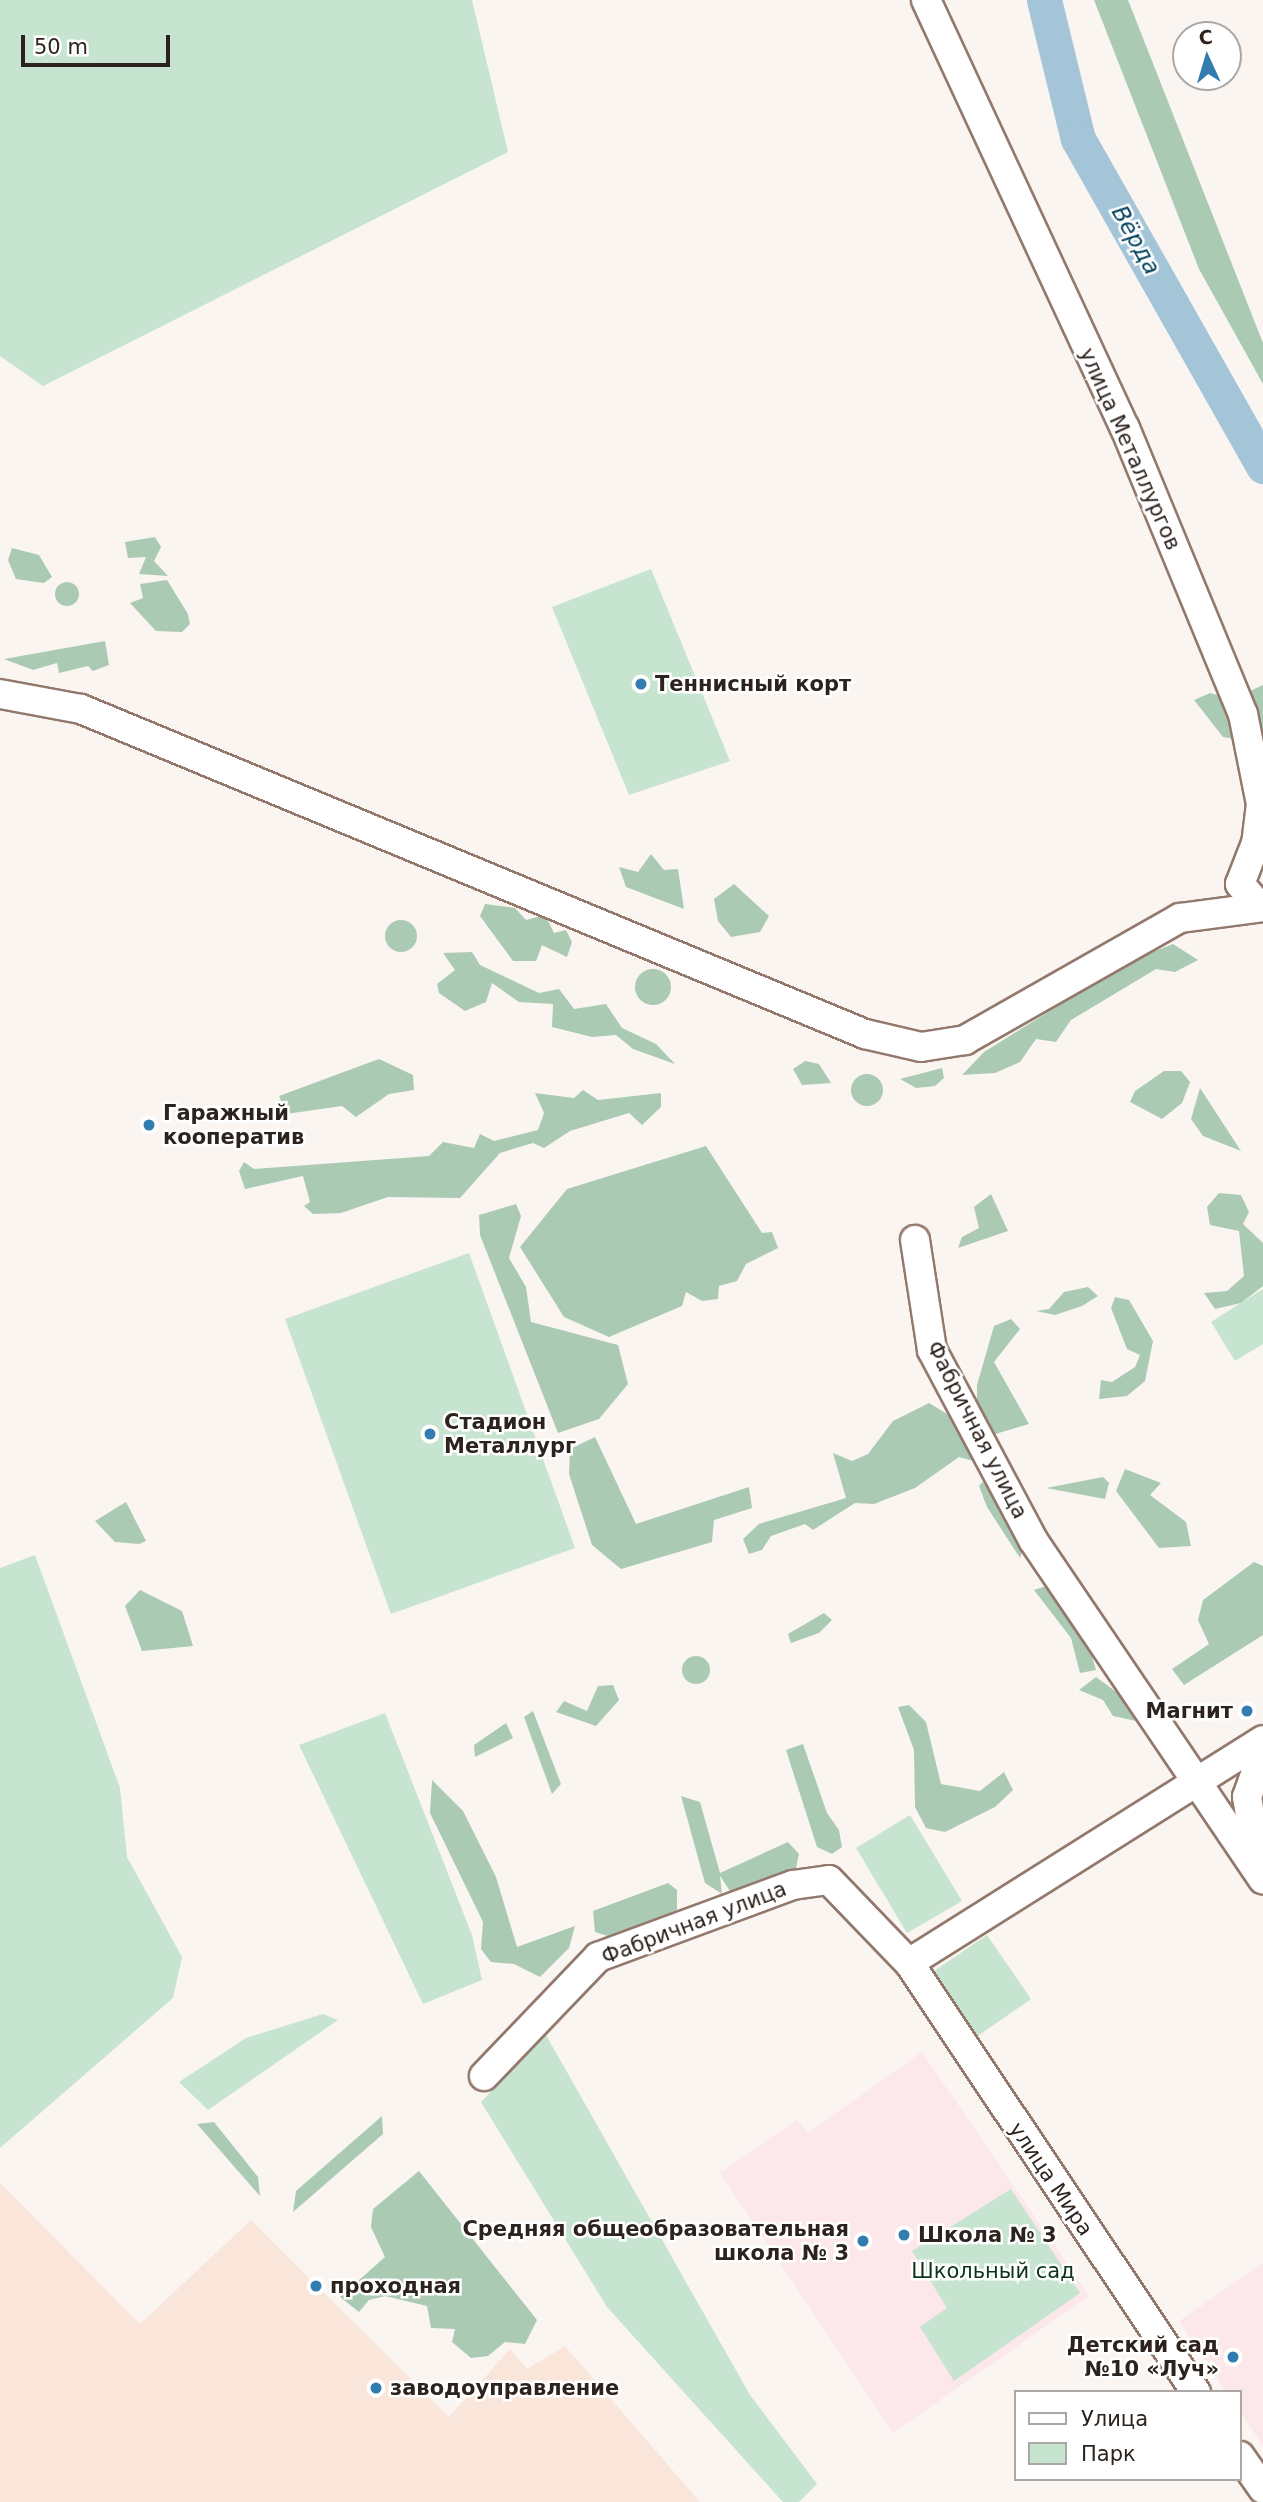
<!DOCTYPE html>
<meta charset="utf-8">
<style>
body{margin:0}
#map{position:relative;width:1263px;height:2502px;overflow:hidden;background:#fbf5f2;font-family:"DejaVu Sans",sans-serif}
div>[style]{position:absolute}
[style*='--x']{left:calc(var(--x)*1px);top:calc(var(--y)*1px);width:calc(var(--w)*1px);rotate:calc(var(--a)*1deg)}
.built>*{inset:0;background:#fae5da}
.education>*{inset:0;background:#fce7eb}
.green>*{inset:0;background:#c6e4cf}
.forest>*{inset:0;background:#abcab4}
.round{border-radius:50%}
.river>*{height:35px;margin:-17.5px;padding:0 17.5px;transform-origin:17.5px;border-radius:17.5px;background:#a4c4d8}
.roads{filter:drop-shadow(2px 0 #92796c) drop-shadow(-2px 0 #92796c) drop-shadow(0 2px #92796c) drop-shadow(0 -2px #92796c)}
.minor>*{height:28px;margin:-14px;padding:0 14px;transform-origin:14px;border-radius:14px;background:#fff}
.dots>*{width:19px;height:19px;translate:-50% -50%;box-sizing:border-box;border:4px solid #fff;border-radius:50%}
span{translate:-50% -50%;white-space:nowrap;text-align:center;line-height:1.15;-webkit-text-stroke:5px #fff;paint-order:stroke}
.street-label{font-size:21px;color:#2d231e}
.poi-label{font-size:21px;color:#2d231e;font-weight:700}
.left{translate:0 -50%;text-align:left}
.right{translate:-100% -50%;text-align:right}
.park-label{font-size:21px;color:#0a321c}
.water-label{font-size:23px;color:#044460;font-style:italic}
.legend{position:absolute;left:1014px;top:2390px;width:228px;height:91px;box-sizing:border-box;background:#fff;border:2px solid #aba7a5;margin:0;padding:9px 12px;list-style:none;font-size:21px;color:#2d231e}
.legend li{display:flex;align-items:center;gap:14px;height:35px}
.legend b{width:35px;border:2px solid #aba7a5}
.north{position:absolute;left:1172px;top:21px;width:70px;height:70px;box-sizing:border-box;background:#fff;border:2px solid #aba7a5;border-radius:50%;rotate:356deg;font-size:19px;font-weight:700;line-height:28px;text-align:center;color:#2d231e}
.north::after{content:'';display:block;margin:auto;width:24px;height:32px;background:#327caf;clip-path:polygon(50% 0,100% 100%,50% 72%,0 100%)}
.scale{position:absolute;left:21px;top:35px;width:149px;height:32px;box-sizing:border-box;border:4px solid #2d231e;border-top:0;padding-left:9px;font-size:21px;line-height:24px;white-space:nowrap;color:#2d231e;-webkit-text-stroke:5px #fff;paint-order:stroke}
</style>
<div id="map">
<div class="built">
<i style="clip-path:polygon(0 2183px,140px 2324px,251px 2220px,449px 2417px,510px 2349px,527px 2369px,565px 2346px,700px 2502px,0 2502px)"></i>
</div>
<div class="education">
<i style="clip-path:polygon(922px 2052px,1089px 2296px,893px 2433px,720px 2173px,797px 2120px,808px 2133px)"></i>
<i style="clip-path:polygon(1263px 2263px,1263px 2446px,1240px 2412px,1240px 2392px,1226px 2392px,1179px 2321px)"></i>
</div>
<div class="green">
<i style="clip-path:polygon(0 0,472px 0,508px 152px,43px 386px,0 356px)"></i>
<i style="clip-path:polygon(651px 569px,730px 761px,629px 795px,552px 607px)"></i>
<i style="clip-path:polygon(469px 1253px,575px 1548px,391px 1614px,285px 1319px)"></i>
<i style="clip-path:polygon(1263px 1289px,1263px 1344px,1235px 1361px,1211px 1322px)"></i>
<i style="clip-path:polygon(35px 1555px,120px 1788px,127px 1857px,182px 1957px,173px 1998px,0 2148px,0 1568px)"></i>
<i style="clip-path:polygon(385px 1713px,472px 1935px,482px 1980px,423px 2004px,299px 1745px)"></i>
<i style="clip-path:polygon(910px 1815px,962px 1901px,907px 1933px,856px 1848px)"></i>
<i style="clip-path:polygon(987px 1935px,1031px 1999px,972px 2040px,931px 1981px,934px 1971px)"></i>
<i style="clip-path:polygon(323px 2014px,338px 2020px,208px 2110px,179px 2082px,246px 2038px)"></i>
<i style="clip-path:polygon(546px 2035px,750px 2395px,817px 2484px,799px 2502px,783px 2502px,607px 2307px,481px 2102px)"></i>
<i style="clip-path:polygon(1011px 2189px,1080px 2293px,954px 2381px,920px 2327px,947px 2308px,912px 2251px)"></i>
</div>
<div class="forest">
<i style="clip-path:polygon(1094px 0,1128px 0,1263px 343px,1263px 384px,1199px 269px)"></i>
<i style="clip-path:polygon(155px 537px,161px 547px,154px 561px,168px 576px,139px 574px,146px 557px,128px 558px,125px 542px)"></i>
<i style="clip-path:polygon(12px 548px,39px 555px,52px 577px,44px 583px,16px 579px,8px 560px)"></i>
<i style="clip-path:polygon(167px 580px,188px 614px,190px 624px,182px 632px,156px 631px,130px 603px,143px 598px,140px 584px)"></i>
<i class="round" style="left:55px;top:582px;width:24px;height:24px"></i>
<i style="clip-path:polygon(105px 641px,109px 665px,93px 671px,88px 666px,59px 673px,57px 663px,33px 670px,4px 659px)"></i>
<i style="clip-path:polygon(1263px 685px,1263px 738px,1250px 691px)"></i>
<i style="clip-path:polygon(1210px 693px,1228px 698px,1240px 740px,1223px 737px,1194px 700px)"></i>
<i style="clip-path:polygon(651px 854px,664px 870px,678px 869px,684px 909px,626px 887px,619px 867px,638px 872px)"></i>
<i style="clip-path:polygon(734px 884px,769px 916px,760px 932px,731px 937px,718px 921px,714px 899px)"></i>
<i style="clip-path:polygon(485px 904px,515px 908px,526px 920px,545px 915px,554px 933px,566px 930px,572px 942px,567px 957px,542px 945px,536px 961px,513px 961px,480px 916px)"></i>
<i class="round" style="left:385px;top:920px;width:32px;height:32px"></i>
<i style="clip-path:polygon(1173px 944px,1198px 960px,1175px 972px,1156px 969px,1071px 1020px,1056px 1042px,1036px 1039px,1020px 1062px,995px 1073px,962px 1075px,984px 1052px,1132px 960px)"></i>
<i style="clip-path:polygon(472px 952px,480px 965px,539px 993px,559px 989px,574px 1009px,606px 1004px,622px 1028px,656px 1044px,675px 1064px,633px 1049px,616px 1035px,592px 1037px,552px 1027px,553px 1004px,519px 1002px,492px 983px,486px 1002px,465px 1011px,439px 993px,437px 984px,455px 970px,443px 953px)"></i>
<i class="round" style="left:635px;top:969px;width:36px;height:36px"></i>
<i style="clip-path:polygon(379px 1059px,413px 1075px,414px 1090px,389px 1094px,356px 1117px,342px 1106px,286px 1114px,279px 1096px)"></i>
<i style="clip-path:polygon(805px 1061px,819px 1064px,831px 1083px,802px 1085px,793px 1069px)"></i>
<i style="clip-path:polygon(942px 1068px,944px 1078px,935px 1086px,916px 1088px,900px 1079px)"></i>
<i style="clip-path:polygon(1164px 1071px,1181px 1071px,1190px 1082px,1182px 1103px,1162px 1119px,1130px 1102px,1135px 1091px)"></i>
<i class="round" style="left:851px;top:1074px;width:32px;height:32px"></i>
<i style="clip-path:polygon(1200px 1088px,1241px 1151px,1203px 1136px,1191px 1119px)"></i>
<i style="clip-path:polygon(583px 1090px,598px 1100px,661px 1093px,661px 1107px,642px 1125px,629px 1113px,570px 1131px,544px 1148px,533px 1143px,500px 1153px,460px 1198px,388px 1197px,341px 1213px,313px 1214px,304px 1206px,310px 1202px,303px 1176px,245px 1189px,239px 1171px,244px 1162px,254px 1169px,429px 1156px,443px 1142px,474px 1148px,480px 1134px,494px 1141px,538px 1130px,544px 1113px,535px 1093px,574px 1098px)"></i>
<i style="clip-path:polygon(706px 1146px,762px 1233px,772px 1232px,778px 1248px,746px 1264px,737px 1281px,719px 1286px,718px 1299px,702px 1301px,686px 1292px,682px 1306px,609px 1337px,564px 1317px,520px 1247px,567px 1189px)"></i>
<i style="clip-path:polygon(1219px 1193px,1241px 1195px,1249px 1212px,1243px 1224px,1263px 1243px,1263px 1286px,1241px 1303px,1215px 1309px,1204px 1293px,1227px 1291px,1244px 1276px,1239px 1231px,1210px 1225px,1207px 1207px)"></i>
<i style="clip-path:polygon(991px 1194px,1008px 1231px,958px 1248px,962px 1237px,979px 1228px,974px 1207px)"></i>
<i style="clip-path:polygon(516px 1204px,521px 1216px,509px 1258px,526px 1287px,531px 1322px,618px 1345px,628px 1384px,599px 1419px,558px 1433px,480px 1235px,479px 1215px)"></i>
<i style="clip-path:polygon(1088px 1287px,1098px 1296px,1082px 1306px,1055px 1315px,1036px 1311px,1049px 1309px,1064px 1292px)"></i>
<i style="clip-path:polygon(1115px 1297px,1129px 1300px,1153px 1341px,1145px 1381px,1127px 1396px,1099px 1399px,1101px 1380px,1112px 1382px,1135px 1367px,1140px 1355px,1127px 1349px,1111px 1308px)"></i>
<i style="clip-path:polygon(1011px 1319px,1020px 1329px,994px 1362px,1029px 1424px,992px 1435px,977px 1462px,959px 1457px,915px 1488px,874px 1504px,855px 1503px,813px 1530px,805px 1524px,771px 1536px,762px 1550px,749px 1554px,743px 1539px,759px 1524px,846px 1498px,833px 1453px,852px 1461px,868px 1454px,893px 1421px,929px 1403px,952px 1417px,977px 1416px,977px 1385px,994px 1326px)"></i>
<i style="clip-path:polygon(595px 1437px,636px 1524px,749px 1487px,752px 1508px,714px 1520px,712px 1542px,621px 1569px,592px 1545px,569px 1474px,570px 1449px)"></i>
<i style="clip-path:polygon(1125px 1469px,1161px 1483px,1150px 1495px,1186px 1522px,1191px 1546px,1159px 1548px,1116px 1491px)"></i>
<i style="clip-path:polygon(1103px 1477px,1109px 1483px,1105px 1499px,1046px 1488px)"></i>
<i style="clip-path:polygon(983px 1482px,1025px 1544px,1020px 1558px,987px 1507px,979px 1486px)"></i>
<i style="clip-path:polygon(126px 1502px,146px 1541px,139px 1544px,115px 1542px,95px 1521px)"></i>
<i style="clip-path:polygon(1254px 1562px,1263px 1566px,1263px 1635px,1184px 1685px,1172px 1669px,1209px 1644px,1198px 1620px,1203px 1600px)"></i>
<i style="clip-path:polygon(1052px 1584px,1086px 1635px,1096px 1670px,1080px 1673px,1071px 1638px,1034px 1590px)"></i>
<i style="clip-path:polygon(140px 1590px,182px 1611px,193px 1646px,142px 1651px,125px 1606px)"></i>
<i style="clip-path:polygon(824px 1613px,832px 1620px,819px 1633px,791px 1643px,788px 1634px)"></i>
<i class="round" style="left:682px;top:1656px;width:28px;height:28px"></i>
<i style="clip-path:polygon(1096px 1677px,1119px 1694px,1136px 1721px,1113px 1716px,1103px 1700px,1079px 1690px)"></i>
<i style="clip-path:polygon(613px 1685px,619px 1700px,596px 1726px,556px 1712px,564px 1701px,587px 1711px,598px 1686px)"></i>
<i style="clip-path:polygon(909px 1705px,926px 1722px,941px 1784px,980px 1791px,1004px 1772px,1013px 1790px,995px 1807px,945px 1832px,926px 1828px,915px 1807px,914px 1750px,898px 1707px)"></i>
<i style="clip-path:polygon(533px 1711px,561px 1784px,552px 1794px,524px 1717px)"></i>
<i style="clip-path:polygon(506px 1723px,513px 1738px,475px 1757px,474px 1745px)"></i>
<i style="clip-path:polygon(803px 1744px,827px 1813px,839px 1830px,842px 1847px,832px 1854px,817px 1847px,786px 1750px)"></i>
<i style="clip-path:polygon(432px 1780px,463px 1811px,496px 1877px,517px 1947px,575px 1926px,569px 1948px,540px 1977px,514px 1964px,491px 1962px,481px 1949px,483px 1922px,430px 1813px)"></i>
<i style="clip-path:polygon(681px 1796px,700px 1802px,720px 1873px,788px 1842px,799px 1854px,796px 1868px,730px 1891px,720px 1876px,722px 1894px,705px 1883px)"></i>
<i style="clip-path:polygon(668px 1883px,677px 1890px,677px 1910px,611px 1937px,595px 1932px,593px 1911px)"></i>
<i style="clip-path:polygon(382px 2116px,383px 2134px,293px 2212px,296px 2191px)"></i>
<i style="clip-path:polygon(214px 2122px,258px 2177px,260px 2196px,197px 2124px)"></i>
<i style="clip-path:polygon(419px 2171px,537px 2320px,525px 2344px,505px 2342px,488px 2356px,471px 2358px,452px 2342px,455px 2329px,431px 2328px,427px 2306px,385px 2296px,369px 2300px,359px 2312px,340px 2297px,385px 2257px,371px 2227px,373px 2209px)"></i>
</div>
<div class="river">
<i style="--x:1044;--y:0;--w:143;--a:76.3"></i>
<i style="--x:1078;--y:139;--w:376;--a:60.5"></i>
</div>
<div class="roads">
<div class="minor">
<i style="--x:926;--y:0;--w:472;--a:65.1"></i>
<i style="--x:1125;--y:428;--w:309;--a:67.6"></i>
<i style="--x:1243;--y:714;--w:92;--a:78.7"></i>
<i style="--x:1261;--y:804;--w:39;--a:97"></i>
<i style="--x:1256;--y:843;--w:44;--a:111.3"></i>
<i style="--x:1240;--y:884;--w:30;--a:49"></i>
<i style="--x:0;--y:694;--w:82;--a:10.5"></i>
<i style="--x:81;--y:709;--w:849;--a:22.52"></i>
<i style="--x:865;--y:1034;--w:57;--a:13.1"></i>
<i style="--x:921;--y:1047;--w:45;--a:-9"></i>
<i style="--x:965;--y:1040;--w:247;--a:-29.6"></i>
<i style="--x:1180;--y:918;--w:84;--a:-7.5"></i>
<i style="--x:915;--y:1240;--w:111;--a:81.2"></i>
<i style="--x:932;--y:1350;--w:215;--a:62"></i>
<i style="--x:1033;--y:1540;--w:410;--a:55.9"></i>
<i style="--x:1257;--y:1856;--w:60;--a:-99.6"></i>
<i style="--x:1247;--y:1797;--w:48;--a:-70.4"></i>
<i style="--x:909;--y:1963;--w:516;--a:56.22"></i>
<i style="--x:484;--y:2076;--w:165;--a:-46.2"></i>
<i style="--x:598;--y:1957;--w:208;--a:-20.3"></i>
<i style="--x:793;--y:1885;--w:36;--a:-8"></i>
<i style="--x:829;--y:1880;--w:115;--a:46.1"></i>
<i style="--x:909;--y:1963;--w:418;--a:-32.2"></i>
<i style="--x:1240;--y:2456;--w:40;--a:55.1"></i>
</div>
</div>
<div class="dots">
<i style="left:641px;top:684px;background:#327caf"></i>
<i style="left:149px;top:1125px;background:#327caf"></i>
<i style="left:430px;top:1434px;background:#327caf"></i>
<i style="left:1247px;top:1711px;background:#327caf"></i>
<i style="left:904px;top:2235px;background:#327caf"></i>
<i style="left:863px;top:2241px;background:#327caf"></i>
<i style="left:316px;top:2286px;background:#327caf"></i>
<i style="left:1233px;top:2357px;background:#327caf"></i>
<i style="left:376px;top:2388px;background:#327caf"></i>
</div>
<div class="street-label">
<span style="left:1130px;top:449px;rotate:66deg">улица Металлургов</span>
<span style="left:977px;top:1430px;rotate:63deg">Фабричная улица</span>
<span style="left:694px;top:1923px;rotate:-21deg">Фабричная улица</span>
<span style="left:1051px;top:2179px;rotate:56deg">улица Мира</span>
</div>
<div class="poi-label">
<span class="left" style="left:655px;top:684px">Теннисный корт</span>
<span class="left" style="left:163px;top:1125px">Гаражный<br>кооператив</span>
<span class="left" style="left:444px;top:1434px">Стадион<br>Металлург</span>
<span class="right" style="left:1233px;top:1711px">Магнит</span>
<span class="right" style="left:849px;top:2241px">Средняя общеобразовательная<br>школа № 3</span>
<span class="left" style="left:918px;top:2235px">Школа № 3</span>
<span class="left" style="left:330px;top:2286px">проходная</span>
<span class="right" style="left:1219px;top:2357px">Детский сад<br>№10 «Луч»</span>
<span class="left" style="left:390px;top:2388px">заводоуправление</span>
</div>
<div class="park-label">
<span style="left:993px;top:2271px">Школьный сад</span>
</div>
<div class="water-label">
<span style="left:1136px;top:240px;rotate:61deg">Вёрда</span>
</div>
<ul class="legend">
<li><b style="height:9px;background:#fff"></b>Улица</li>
<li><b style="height:19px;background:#c6e4cf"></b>Парк</li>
</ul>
<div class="north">С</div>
<div class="scale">50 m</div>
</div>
